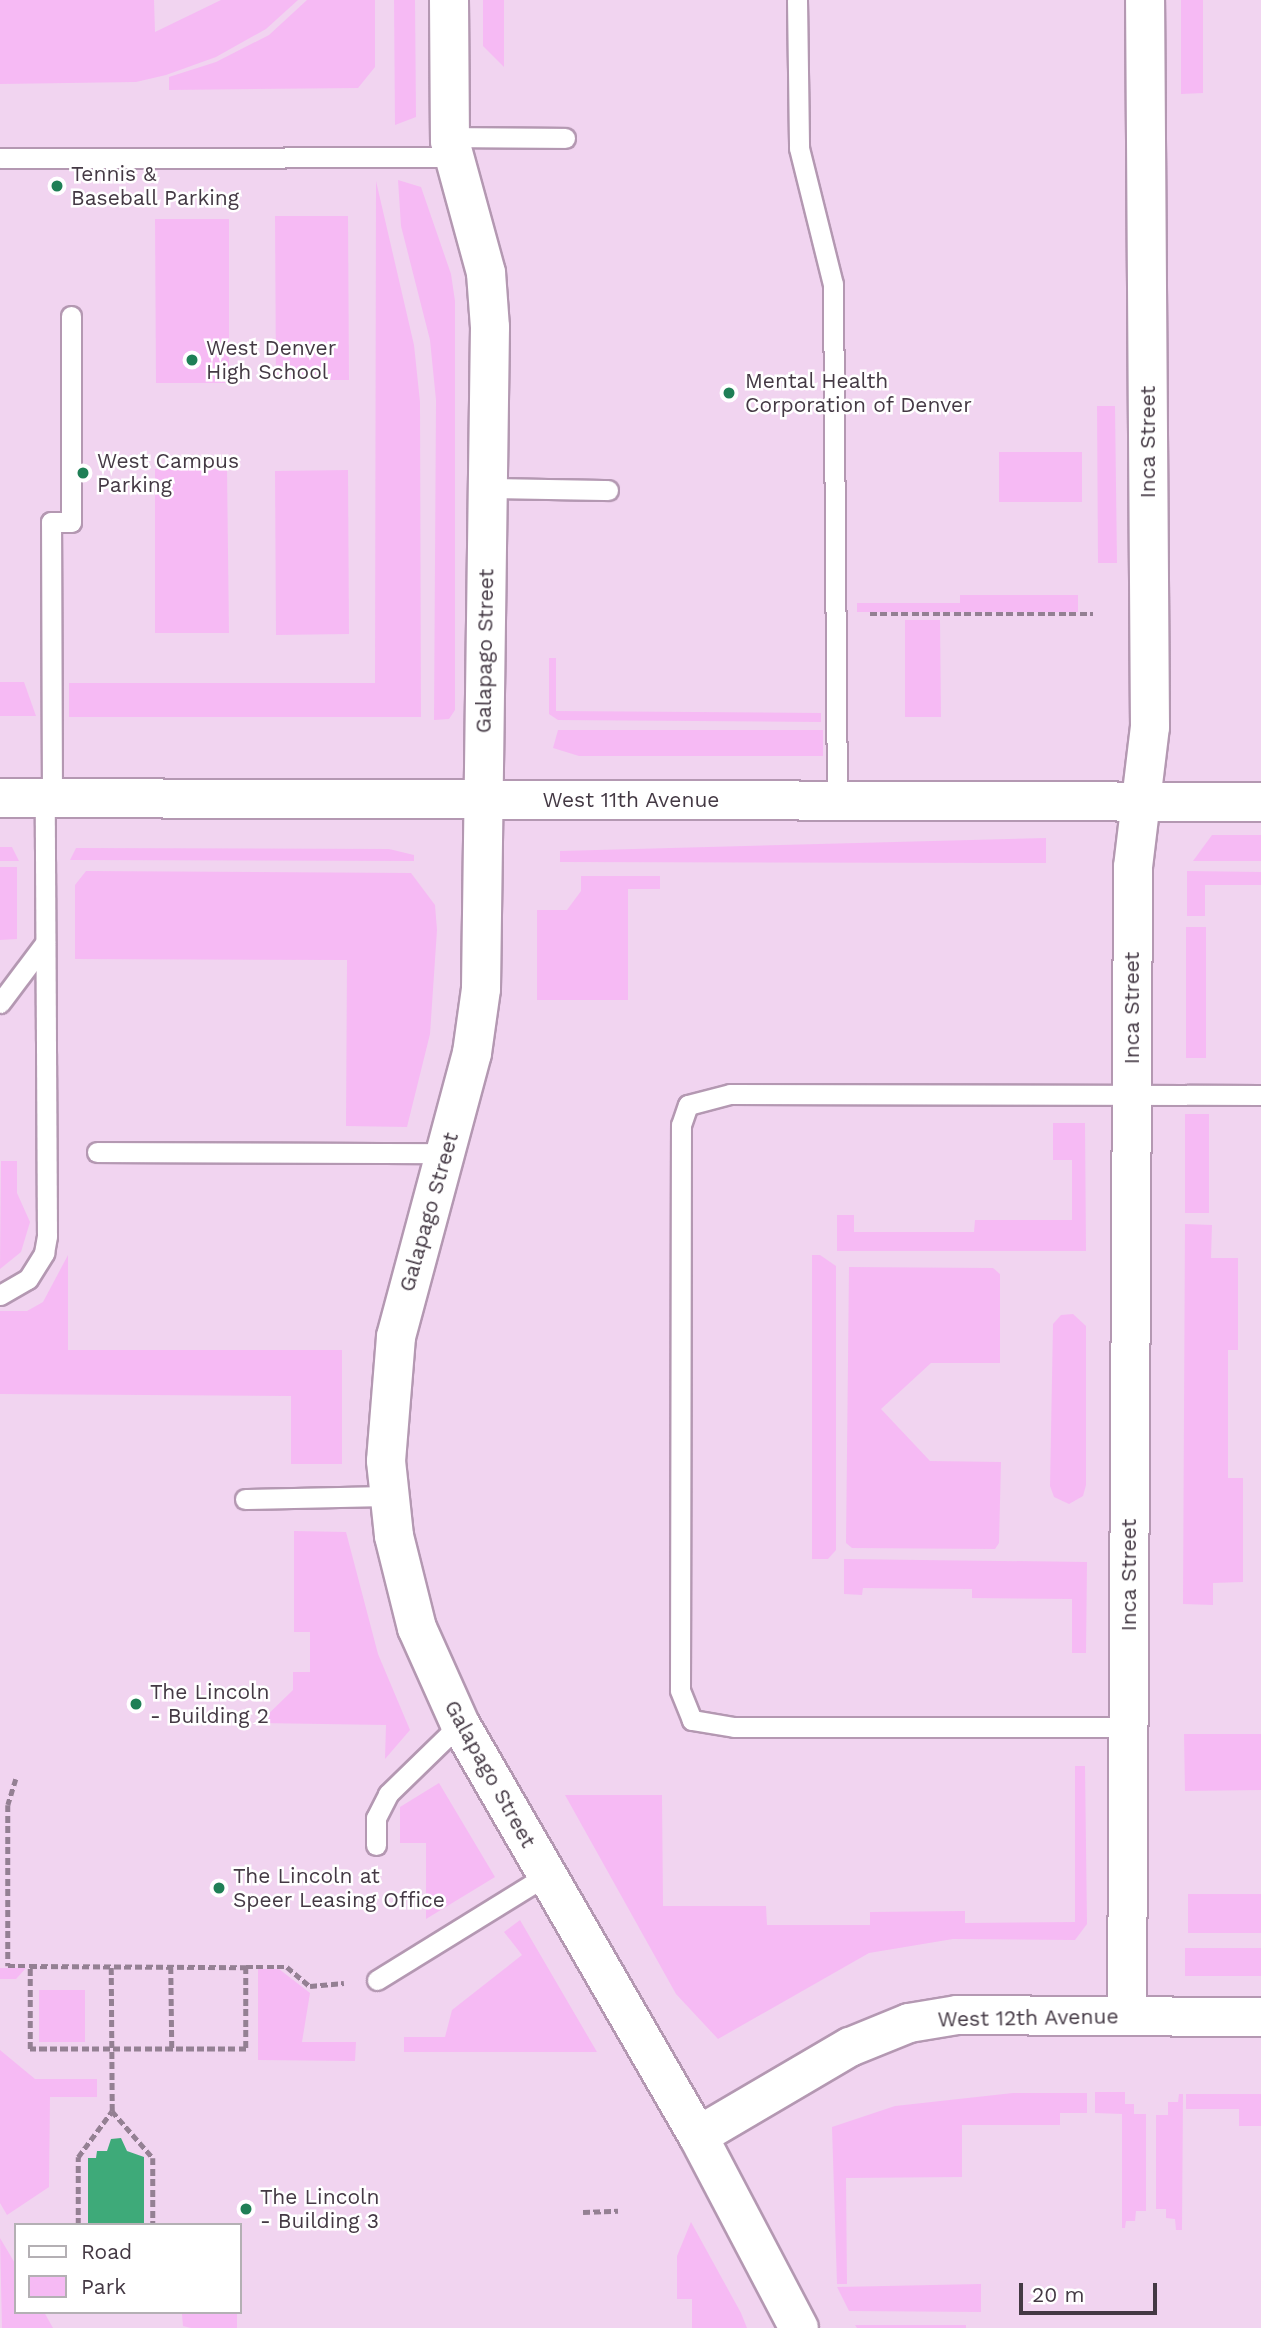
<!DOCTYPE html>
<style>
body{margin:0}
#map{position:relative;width:1261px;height:2328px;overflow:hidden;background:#f1d4f0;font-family:"Work Sans",sans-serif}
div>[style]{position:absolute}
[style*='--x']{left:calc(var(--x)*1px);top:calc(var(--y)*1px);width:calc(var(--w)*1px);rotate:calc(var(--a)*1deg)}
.green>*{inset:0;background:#f6baf4}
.water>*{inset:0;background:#3eaa79}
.path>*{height:4.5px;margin-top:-2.25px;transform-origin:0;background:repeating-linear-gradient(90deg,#948093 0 7px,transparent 0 10.5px)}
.roads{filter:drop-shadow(2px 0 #b498b2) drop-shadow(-2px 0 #b498b2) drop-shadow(0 2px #b498b2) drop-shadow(0 -2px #b498b2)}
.service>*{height:19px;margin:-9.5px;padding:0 9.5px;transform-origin:9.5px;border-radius:9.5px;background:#fff}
.minor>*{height:38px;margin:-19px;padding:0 19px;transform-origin:19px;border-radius:19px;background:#fff}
.tertiary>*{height:38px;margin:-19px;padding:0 19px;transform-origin:19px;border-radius:19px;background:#fff}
.dots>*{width:19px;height:19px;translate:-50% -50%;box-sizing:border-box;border:4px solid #fff;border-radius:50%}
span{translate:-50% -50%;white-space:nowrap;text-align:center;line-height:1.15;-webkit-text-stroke:5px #fff;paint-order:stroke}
.poi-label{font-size:21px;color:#443944}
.left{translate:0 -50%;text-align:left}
.street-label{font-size:21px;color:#443944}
.legend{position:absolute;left:14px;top:2223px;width:228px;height:91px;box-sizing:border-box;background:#fff;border:2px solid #b4b0b4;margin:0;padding:9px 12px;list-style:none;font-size:21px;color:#443944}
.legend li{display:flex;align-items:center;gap:14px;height:35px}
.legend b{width:35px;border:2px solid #b4b0b4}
.scale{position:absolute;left:1019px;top:2283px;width:138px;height:32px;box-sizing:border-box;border:4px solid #443944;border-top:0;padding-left:9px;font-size:21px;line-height:24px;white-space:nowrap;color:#443944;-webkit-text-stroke:5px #fff;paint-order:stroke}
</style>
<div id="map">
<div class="green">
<i style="clip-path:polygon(0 0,154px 0,155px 32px,221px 0,298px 0,266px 29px,216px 57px,166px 75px,136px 82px,0 84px)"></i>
<i style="clip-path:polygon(307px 0,375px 0,375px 67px,358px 88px,169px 90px,169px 77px,216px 62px,269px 35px)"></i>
<i style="clip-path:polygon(394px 0,415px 0,416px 117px,395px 125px)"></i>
<i style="clip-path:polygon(483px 0,504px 0,504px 67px,483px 46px)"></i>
<i style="clip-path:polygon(1181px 0,1203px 0,1203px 93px,1181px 94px)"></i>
<i style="clip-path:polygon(398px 180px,421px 187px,451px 274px,455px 301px,455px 710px,449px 719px,434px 720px,436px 400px,430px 340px,401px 226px)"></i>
<i style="clip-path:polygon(376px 181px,414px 345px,420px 402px,421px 717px,69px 717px,69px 683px,375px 683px)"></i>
<i style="clip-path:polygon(275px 216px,348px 216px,349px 380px,276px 380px)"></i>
<i style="clip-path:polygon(155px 219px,229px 219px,229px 383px,156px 383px)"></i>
<i style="clip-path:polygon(1097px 406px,1115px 406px,1117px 563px,1098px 563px)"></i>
<i style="clip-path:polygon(999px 452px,1082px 452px,1082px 502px,999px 502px)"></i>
<i style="clip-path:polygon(155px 469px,227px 469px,229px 633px,155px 633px)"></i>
<i style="clip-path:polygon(348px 470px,349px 634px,276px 635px,275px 471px)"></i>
<i style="clip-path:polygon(960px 595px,1078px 595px,1078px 612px,857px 612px,857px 603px,960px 603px)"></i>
<i style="clip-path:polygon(905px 620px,940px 620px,941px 717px,905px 717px)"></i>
<i style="clip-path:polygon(549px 658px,556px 658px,556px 711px,821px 713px,821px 722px,558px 720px,549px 714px)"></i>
<i style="clip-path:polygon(0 682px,24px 682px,36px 716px,0 716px)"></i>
<i style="clip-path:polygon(558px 730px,823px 730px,823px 756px,579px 756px,553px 748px)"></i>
<i style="clip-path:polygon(1212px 835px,1261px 835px,1261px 861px,1193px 861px)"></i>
<i style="clip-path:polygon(1046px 838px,1046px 863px,560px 862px,560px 851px)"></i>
<i style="clip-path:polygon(0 847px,12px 847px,19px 861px,0 861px)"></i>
<i style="clip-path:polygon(76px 848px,389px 849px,414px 855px,414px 861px,70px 860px)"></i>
<i style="clip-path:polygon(0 867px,17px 867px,17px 939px,0 940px)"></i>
<i style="clip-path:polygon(86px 871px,411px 873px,435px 905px,437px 930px,430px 1034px,407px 1127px,346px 1126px,347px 960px,75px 959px,75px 885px)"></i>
<i style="clip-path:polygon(1187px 871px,1261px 872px,1261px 885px,1205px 885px,1205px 916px,1187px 916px)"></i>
<i style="clip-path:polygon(581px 876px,660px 876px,660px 889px,628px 889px,628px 1000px,537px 1000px,537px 910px,567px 910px,581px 891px)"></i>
<i style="clip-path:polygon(1186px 927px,1206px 927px,1206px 1058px,1186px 1058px)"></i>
<i style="clip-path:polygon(1185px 1114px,1209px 1114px,1209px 1213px,1185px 1213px)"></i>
<i style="clip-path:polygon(1053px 1123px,1085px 1123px,1086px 1251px,837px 1251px,837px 1215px,854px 1215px,854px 1232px,974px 1232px,975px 1220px,1072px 1220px,1072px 1160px,1053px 1160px)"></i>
<i style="clip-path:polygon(1px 1161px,17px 1161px,17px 1193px,30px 1222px,21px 1252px,0 1269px)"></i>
<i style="clip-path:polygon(1185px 1224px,1212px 1225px,1211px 1258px,1238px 1258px,1238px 1350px,1228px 1350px,1228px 1478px,1243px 1478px,1243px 1582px,1213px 1583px,1213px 1605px,1183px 1604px)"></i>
<i style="clip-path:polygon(68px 1255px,68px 1350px,342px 1350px,342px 1464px,291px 1464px,291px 1396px,0 1394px,0 1311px,27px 1311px,43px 1302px)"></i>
<i style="clip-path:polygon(812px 1255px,820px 1255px,836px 1266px,836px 1550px,828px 1559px,812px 1559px)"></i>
<i style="clip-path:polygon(849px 1267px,993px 1268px,1000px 1274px,1000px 1363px,931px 1363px,881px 1409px,930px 1461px,1001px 1462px,999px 1543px,995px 1549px,852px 1548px,846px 1543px)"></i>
<i style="clip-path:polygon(1073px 1314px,1086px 1326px,1086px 1485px,1083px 1496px,1069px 1504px,1054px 1497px,1050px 1486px,1053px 1324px,1061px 1315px)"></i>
<i style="clip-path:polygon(294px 1531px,346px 1532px,378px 1654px,410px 1730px,385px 1759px,386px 1725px,259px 1723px,293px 1690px,293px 1672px,310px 1672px,310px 1632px,294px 1632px)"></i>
<i style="clip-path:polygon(844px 1559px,1087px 1562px,1086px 1653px,1072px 1653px,1072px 1599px,972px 1598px,972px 1589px,863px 1588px,862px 1595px,844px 1594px)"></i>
<i style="clip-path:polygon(1184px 1734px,1261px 1734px,1261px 1790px,1185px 1791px)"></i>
<i style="clip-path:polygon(1075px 1766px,1085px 1766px,1087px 1924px,1075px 1940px,953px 1939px,869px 1953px,718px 2039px,676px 1994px,565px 1795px,662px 1795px,663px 1906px,766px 1906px,767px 1925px,870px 1925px,870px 1912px,965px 1911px,965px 1923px,1075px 1922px)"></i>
<i style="clip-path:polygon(439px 1783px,495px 1877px,426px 1919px,426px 1843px,400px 1843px,400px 1807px)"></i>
<i style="clip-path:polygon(1188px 1894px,1261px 1894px,1261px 1933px,1188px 1933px)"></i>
<i style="clip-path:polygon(520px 1920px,597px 2052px,404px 2052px,404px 2037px,445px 2037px,452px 2010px,522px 1955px,504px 1932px)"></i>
<i style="clip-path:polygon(1185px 1948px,1261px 1948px,1261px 1976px,1185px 1976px)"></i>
<i style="clip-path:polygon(0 1968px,26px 1968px,16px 1979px,0 1979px)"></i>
<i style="clip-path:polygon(258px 1969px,279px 1969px,310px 1993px,302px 2042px,356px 2042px,355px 2061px,258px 2060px)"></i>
<i style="clip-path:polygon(39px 1990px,85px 1990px,85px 2042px,39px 2042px)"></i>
<i style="clip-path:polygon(0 2050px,35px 2079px,97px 2079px,97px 2097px,50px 2097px,49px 2187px,7px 2215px,0 2203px)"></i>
<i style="clip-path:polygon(1095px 2092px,1125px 2092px,1125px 2104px,1134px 2104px,1134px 2114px,1146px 2114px,1146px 2211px,1136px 2211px,1135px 2221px,1126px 2221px,1125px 2228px,1122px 2228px,1122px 2114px,1095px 2113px)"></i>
<i style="clip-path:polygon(1013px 2093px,1087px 2093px,1087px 2113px,1060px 2113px,1060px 2125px,962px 2125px,962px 2177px,846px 2178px,847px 2284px,837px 2284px,832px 2127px,895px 2106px)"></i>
<i style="clip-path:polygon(1179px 2094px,1183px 2094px,1182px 2230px,1176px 2230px,1175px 2219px,1166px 2218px,1166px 2209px,1156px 2209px,1156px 2115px,1168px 2115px,1168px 2102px,1178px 2102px)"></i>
<i style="clip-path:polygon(1186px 2094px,1261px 2094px,1261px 2126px,1239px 2126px,1239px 2109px,1186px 2109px)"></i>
<i style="clip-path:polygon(691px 2222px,741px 2313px,747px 2328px,692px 2328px,692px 2299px,677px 2299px,677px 2256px)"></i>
<i style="clip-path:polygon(0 2238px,16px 2265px,16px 2312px,44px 2312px,53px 2328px,2px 2328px)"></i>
<i style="clip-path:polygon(981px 2284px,981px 2312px,849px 2311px,837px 2287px)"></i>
<i style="clip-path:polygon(182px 2314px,237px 2314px,237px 2328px,191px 2328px,183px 2326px)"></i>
<i style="clip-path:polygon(855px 2325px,966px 2325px,966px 2328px,857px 2328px)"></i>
</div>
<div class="water">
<i style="clip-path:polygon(121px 2138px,127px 2151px,144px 2157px,144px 2225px,88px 2225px,88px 2158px,96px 2158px,97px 2151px,107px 2151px,111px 2139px)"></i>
</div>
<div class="path">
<i style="--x:870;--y:614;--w:223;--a:0"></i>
<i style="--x:16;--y:1779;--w:27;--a:107"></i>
<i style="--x:8;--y:1805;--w:161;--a:90"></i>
<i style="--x:8;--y:1966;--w:22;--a:0"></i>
<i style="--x:30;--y:1966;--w:216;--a:0.3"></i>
<i style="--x:246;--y:1967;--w:82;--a:90"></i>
<i style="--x:246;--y:2049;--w:216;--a:180"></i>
<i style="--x:30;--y:2049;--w:83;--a:-90"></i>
<i style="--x:171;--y:1967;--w:82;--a:89.3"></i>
<i style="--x:246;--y:1967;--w:41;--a:0"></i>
<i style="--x:287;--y:1967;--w:30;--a:40"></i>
<i style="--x:310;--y:1986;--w:34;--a:-5"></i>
<i style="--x:112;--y:2111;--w:62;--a:48.9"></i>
<i style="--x:153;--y:2158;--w:67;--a:90"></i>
<i style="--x:583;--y:2212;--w:35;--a:-2"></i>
<i style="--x:78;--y:2225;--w:68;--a:-90"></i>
<i style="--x:78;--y:2157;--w:57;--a:-53.5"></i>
<i style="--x:112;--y:2111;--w:145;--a:-90.4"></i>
</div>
<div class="roads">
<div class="service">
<i style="--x:797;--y:0;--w:148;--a:89.2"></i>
<i style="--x:799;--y:148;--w:140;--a:76"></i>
<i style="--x:833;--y:284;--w:517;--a:89.56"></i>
<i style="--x:450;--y:137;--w:115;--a:0.5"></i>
<i style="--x:0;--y:158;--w:455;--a:-0.1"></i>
<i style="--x:488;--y:488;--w:120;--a:1"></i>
<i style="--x:52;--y:799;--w:277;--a:-90.2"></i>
<i style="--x:51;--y:522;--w:20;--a:0"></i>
<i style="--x:71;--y:522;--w:206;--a:-90"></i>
<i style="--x:0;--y:1003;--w:75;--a:-53.1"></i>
<i style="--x:97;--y:1152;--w:349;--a:0.2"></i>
<i style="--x:0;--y:1295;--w:32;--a:-30"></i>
<i style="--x:28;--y:1279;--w:31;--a:-58"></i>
<i style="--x:44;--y:1253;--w:17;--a:-80"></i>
<i style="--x:47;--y:1236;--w:437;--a:-90.3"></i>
<i style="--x:245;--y:1499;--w:143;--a:-1.2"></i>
<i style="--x:1128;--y:1727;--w:394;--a:180"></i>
<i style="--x:734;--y:1727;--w:43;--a:-170.5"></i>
<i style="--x:692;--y:1720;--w:32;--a:-112"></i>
<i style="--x:680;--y:1690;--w:565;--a:-89.9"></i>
<i style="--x:681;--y:1125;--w:21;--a:-71"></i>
<i style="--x:688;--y:1105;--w:43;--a:-14.7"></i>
<i style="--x:730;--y:1094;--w:531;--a:0.11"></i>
<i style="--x:376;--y:1845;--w:27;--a:-90"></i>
<i style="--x:376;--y:1818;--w:27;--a:-63"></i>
<i style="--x:388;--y:1794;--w:100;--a:-44.2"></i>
<i style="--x:377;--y:1980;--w:200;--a:-31.7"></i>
</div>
<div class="minor">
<i style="--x:1127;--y:2016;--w:1149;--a:-89.7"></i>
<i style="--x:1133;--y:867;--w:141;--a:-83.1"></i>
<i style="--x:1150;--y:727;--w:727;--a:-90.39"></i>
<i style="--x:698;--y:2136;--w:176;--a:-30.4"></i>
<i style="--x:850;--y:2047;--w:64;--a:-22.1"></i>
<i style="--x:909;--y:2023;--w:49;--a:-9.5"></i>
<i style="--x:957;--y:2015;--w:304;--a:0.4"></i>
</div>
<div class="tertiary">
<i style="--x:449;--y:0;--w:141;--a:89.6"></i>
<i style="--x:450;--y:141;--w:137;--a:74.7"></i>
<i style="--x:486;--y:273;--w:54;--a:85.8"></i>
<i style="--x:490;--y:327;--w:662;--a:90.78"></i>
<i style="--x:481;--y:989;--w:65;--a:98"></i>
<i style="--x:472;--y:1053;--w:294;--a:105"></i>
<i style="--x:396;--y:1337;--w:124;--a:94.6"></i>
<i style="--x:386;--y:1461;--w:75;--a:83.9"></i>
<i style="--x:394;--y:1536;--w:95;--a:76"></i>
<i style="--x:417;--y:1628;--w:105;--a:65.9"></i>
<i style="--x:460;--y:1724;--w:476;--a:60"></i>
<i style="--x:698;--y:2136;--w:217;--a:62.3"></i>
<i style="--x:0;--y:798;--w:1261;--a:0.18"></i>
</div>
</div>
<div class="dots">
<i style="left:57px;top:186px;background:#1f7f56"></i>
<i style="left:192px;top:360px;background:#1f7f56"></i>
<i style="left:729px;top:393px;background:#1f7f56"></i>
<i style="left:83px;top:473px;background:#1f7f56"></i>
<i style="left:136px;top:1704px;background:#1f7f56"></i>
<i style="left:219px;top:1888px;background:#1f7f56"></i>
<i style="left:246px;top:2209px;background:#1f7f56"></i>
</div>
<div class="poi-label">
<span class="left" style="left:71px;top:186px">Tennis &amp;<br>Baseball Parking</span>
<span class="left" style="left:206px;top:360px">West Denver<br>High School</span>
<span class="left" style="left:745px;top:393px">Mental Health<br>Corporation of Denver</span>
<span class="left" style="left:97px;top:473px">West Campus<br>Parking</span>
<span class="left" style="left:150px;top:1704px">The Lincoln<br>- Building 2</span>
<span class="left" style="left:233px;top:1888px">The Lincoln at<br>Speer Leasing Office</span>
<span class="left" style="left:260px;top:2209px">The Lincoln<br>- Building 3</span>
</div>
<div class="street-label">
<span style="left:1148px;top:442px;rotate:-90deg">Inca Street</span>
<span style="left:485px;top:651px;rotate:-89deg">Galapago Street</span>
<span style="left:631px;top:800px">West 11th Avenue</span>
<span style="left:1132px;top:1008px;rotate:-90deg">Inca Street</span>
<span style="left:429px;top:1212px;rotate:-74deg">Galapago Street</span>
<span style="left:1129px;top:1575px;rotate:-90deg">Inca Street</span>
<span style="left:490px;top:1774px;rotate:61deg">Galapago Street</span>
<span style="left:1028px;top:2018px;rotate:-1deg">West 12th Avenue</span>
</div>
<ul class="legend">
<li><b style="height:9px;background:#fff"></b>Road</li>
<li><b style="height:19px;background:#f6baf4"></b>Park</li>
</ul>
<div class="scale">20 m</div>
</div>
